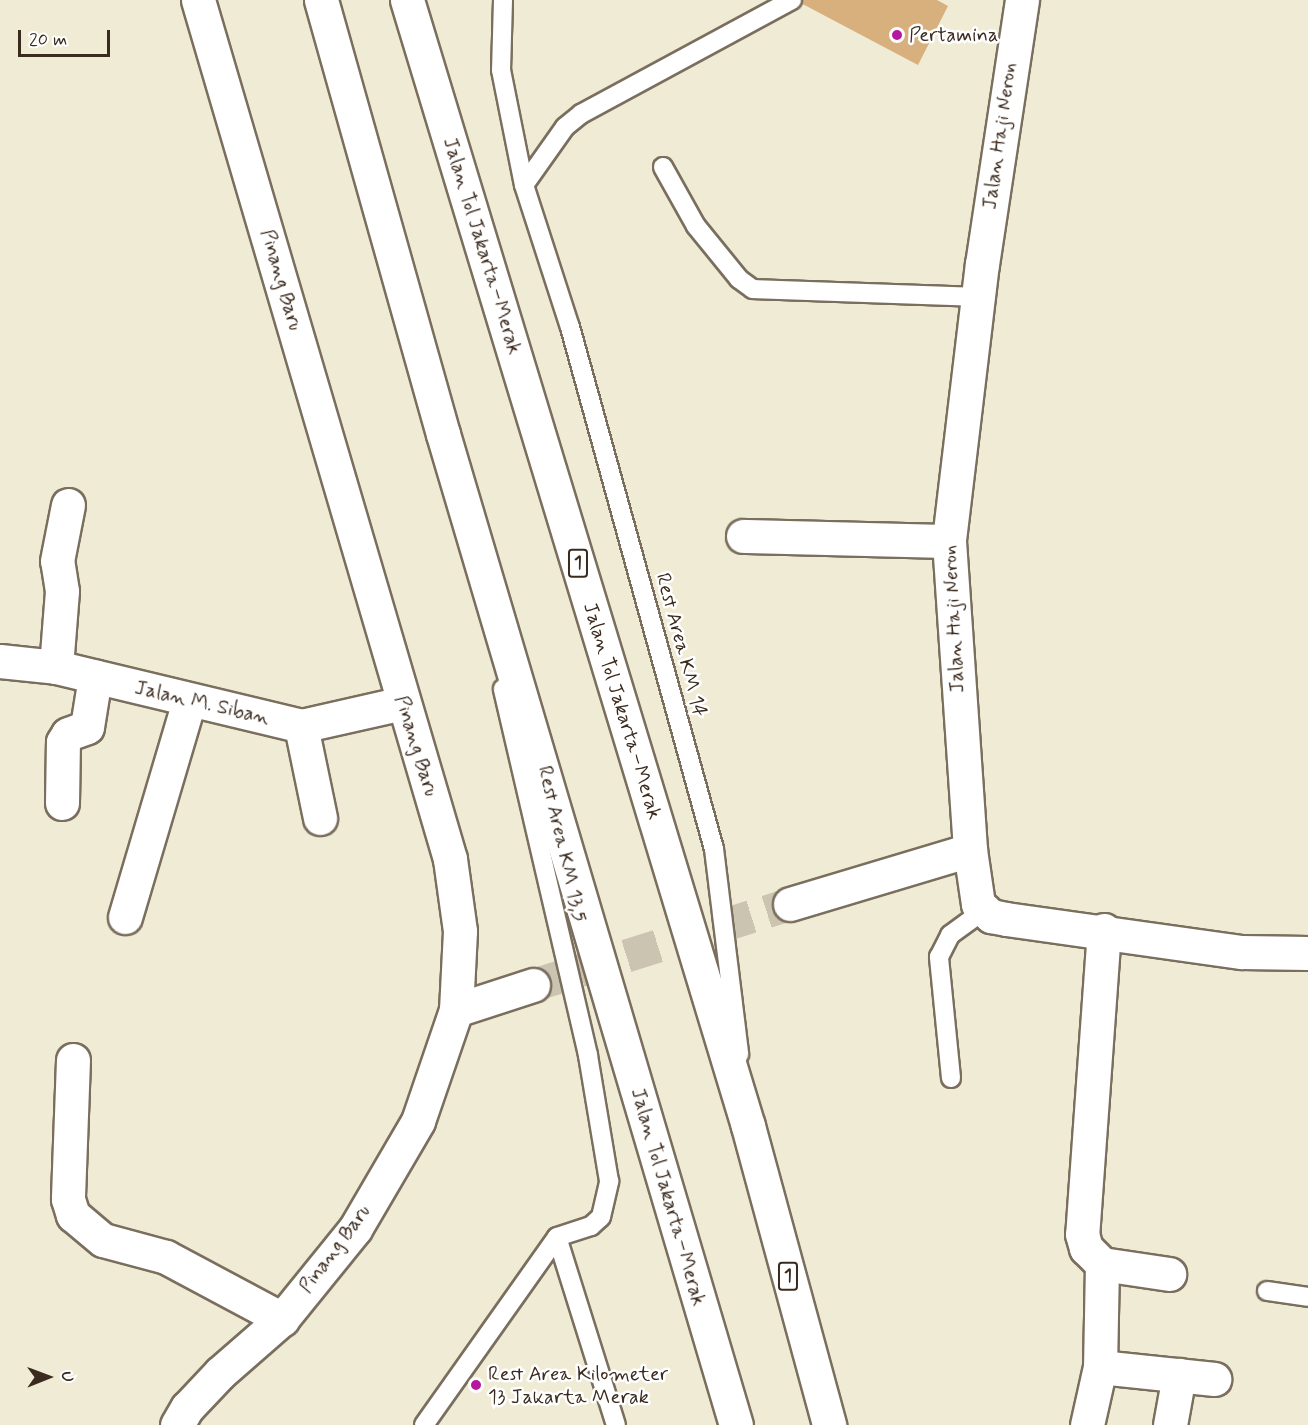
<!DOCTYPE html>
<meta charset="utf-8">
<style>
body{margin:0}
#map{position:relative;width:1308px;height:1425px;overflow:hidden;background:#efebd4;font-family:Mynerve,sans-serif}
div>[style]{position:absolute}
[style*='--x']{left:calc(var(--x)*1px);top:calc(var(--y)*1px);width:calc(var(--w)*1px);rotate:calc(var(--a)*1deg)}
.building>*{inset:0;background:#d8b07e}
.street-tunnel>*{height:33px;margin-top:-16.5px;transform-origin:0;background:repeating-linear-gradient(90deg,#cbc4b0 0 33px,transparent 0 49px)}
.roads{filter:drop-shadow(2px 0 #7a6e5e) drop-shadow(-2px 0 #7a6e5e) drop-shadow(0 2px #7a6e5e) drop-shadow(0 -2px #7a6e5e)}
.lane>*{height:18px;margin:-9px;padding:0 9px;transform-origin:9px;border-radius:9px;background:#fff}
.street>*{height:33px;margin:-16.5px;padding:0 16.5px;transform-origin:16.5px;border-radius:16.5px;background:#fff}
.secondary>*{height:33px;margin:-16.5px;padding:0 16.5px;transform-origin:16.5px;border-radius:16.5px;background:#fff}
.highway>*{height:33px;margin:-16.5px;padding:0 16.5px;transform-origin:16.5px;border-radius:16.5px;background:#fff}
.dots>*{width:16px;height:16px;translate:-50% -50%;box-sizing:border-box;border:3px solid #fff;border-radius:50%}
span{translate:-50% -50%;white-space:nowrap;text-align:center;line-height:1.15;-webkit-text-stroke:5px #fff;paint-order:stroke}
.shield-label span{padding:2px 4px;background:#fff;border:2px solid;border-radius:4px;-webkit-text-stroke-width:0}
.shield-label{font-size:18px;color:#3b2a1e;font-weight:700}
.poi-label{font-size:20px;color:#3b2a1e}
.left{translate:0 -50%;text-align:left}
.street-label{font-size:20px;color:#3b2a1e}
.north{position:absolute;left:18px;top:1347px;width:60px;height:60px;-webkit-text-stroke:4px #fff;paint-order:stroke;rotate:89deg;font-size:16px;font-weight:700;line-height:24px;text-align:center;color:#3b2a1e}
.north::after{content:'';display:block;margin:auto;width:21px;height:27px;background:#3b2a1e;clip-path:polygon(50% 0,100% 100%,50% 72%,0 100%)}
.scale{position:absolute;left:18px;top:30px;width:92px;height:27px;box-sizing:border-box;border:3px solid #3b2a1e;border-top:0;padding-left:8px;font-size:18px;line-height:21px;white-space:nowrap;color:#3b2a1e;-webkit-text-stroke:4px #fff;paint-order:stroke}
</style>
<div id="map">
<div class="building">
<i style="clip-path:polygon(795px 0,937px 0,948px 6px,918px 65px)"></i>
</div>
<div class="street-tunnel">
<i style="--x:533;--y:985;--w:269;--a:-17.5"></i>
</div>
<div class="roads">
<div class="lane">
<i style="--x:503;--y:0;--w:70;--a:91.6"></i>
<i style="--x:501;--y:70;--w:117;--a:78.7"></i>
<i style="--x:524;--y:185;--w:149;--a:72.1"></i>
<i style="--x:570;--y:327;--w:541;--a:74.58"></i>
<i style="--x:714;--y:849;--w:207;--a:83"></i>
<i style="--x:663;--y:167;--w:68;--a:60.8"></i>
<i style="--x:696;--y:226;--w:68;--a:50.9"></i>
<i style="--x:739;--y:279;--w:17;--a:36"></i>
<i style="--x:753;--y:289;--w:225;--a:2"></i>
<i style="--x:524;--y:185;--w:71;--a:-54.7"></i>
<i style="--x:565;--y:127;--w:21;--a:-39"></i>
<i style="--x:581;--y:114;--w:240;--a:-28.4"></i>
<i style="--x:951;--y:1078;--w:122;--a:-95.7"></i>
<i style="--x:939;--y:957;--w:25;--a:-63"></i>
<i style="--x:950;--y:935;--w:41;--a:-36"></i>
<i style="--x:557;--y:1237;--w:197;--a:72.6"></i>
<i style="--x:1267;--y:1291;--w:41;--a:8.3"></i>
<i style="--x:424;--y:1425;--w:230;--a:-54.7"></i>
<i style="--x:557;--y:1237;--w:36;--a:-18"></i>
<i style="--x:591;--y:1226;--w:13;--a:-42"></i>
<i style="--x:601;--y:1217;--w:37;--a:-77"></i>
<i style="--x:609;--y:1181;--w:128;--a:-99.5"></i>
<i style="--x:588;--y:1055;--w:376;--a:-103.1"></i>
</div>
<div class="street">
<i style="--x:1022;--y:0;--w:266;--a:98.6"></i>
<i style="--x:982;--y:263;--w:280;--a:96.8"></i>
<i style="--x:949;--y:541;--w:310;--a:86.1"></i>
<i style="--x:970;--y:850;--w:55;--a:81.6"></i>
<i style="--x:978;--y:904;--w:18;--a:43"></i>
<i style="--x:991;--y:916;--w:15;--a:11"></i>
<i style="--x:1006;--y:919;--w:238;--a:8"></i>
<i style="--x:1242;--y:952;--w:66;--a:0.9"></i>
<i style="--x:743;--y:536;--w:206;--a:1.4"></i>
<i style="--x:0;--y:661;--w:56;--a:6.1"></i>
<i style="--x:56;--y:667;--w:252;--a:13.5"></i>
<i style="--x:301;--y:726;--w:105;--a:-12.7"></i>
<i style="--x:56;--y:667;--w:76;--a:-85.5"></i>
<i style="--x:62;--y:591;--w:30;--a:-99"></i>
<i style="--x:57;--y:561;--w:57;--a:-78.9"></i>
<i style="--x:301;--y:726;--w:94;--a:78.3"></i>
<i style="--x:62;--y:803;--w:61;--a:-89.1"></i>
<i style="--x:63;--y:742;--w:9;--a:-58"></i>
<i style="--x:68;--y:734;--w:20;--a:-20"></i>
<i style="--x:87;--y:727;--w:51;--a:-80.9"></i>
<i style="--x:790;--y:904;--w:188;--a:-16.7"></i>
<i style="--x:125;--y:917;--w:225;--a:-73.5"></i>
<i style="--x:1104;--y:930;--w:305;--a:94.1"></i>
<i style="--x:1082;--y:1234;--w:15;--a:74"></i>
<i style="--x:1086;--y:1248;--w:23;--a:45"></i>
<i style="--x:1102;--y:1264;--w:68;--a:8.5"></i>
<i style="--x:456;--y:1010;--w:81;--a:-18"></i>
<i style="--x:73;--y:1060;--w:139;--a:92.1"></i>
<i style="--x:68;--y:1199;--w:17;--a:73"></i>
<i style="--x:73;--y:1215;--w:39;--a:40"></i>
<i style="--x:103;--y:1240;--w:65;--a:15.1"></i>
<i style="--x:166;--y:1257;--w:132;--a:28.1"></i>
<i style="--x:1102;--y:1264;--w:103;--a:91.1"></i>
<i style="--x:1100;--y:1367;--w:115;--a:6"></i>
<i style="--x:1087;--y:1425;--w:59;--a:-77.4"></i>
<i style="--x:1170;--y:1425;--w:51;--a:-79.8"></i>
</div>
<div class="secondary">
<i style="--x:177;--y:1425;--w:20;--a:-60"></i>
<i style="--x:187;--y:1408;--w:48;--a:-46.7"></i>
<i style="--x:220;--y:1373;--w:82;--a:-41.1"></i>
<i style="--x:282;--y:1319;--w:116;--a:-51"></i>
<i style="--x:355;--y:1229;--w:125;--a:-59.7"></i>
<i style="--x:418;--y:1121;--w:117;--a:-71.1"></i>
<i style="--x:456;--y:1010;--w:79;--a:-87.1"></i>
<i style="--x:460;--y:931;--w:73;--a:-97.9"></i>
<i style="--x:450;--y:859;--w:895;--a:-106.35"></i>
</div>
<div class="highway">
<i style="--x:321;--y:0;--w:451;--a:74.3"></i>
<i style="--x:443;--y:434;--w:1033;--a:73.53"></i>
<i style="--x:407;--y:0;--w:1177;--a:73.15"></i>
<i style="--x:748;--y:1126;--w:310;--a:74.8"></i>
</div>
</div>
<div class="dots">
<i style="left:897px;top:35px;background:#b5179e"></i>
<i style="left:476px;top:1385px;background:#b5179e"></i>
</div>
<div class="shield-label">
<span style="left:578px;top:563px">1</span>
<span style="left:788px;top:1276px">1</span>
</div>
<div class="poi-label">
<span class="left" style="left:909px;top:35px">Pertamina</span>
<span class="left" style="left:488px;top:1386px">Rest Area Kilometer<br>13 Jakarta Merak</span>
</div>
<div class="street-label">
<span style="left:1000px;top:136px;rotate:-82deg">Jalan Haji Neron</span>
<span style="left:482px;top:246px;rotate:73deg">Jalan Tol Jakarta–Merak</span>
<span style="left:281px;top:280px;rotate:74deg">Pinang Baru</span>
<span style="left:954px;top:619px;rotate:-93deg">Jalan Haji Neron</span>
<span style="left:681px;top:645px;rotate:75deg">Rest Area KM 14</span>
<span style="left:202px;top:703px;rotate:13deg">Jalan M. Siban</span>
<span style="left:622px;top:711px;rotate:73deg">Jalan Tol Jakarta–Merak</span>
<span style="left:416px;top:746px;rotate:73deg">Pinang Baru</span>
<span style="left:562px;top:844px;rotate:77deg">Rest Area KM 13,5</span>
<span style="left:668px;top:1197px;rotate:74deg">Jalan Tol Jakarta–Merak</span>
<span style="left:335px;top:1249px;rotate:-53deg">Pinang Baru</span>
</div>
<div class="north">U</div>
<div class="scale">20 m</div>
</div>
